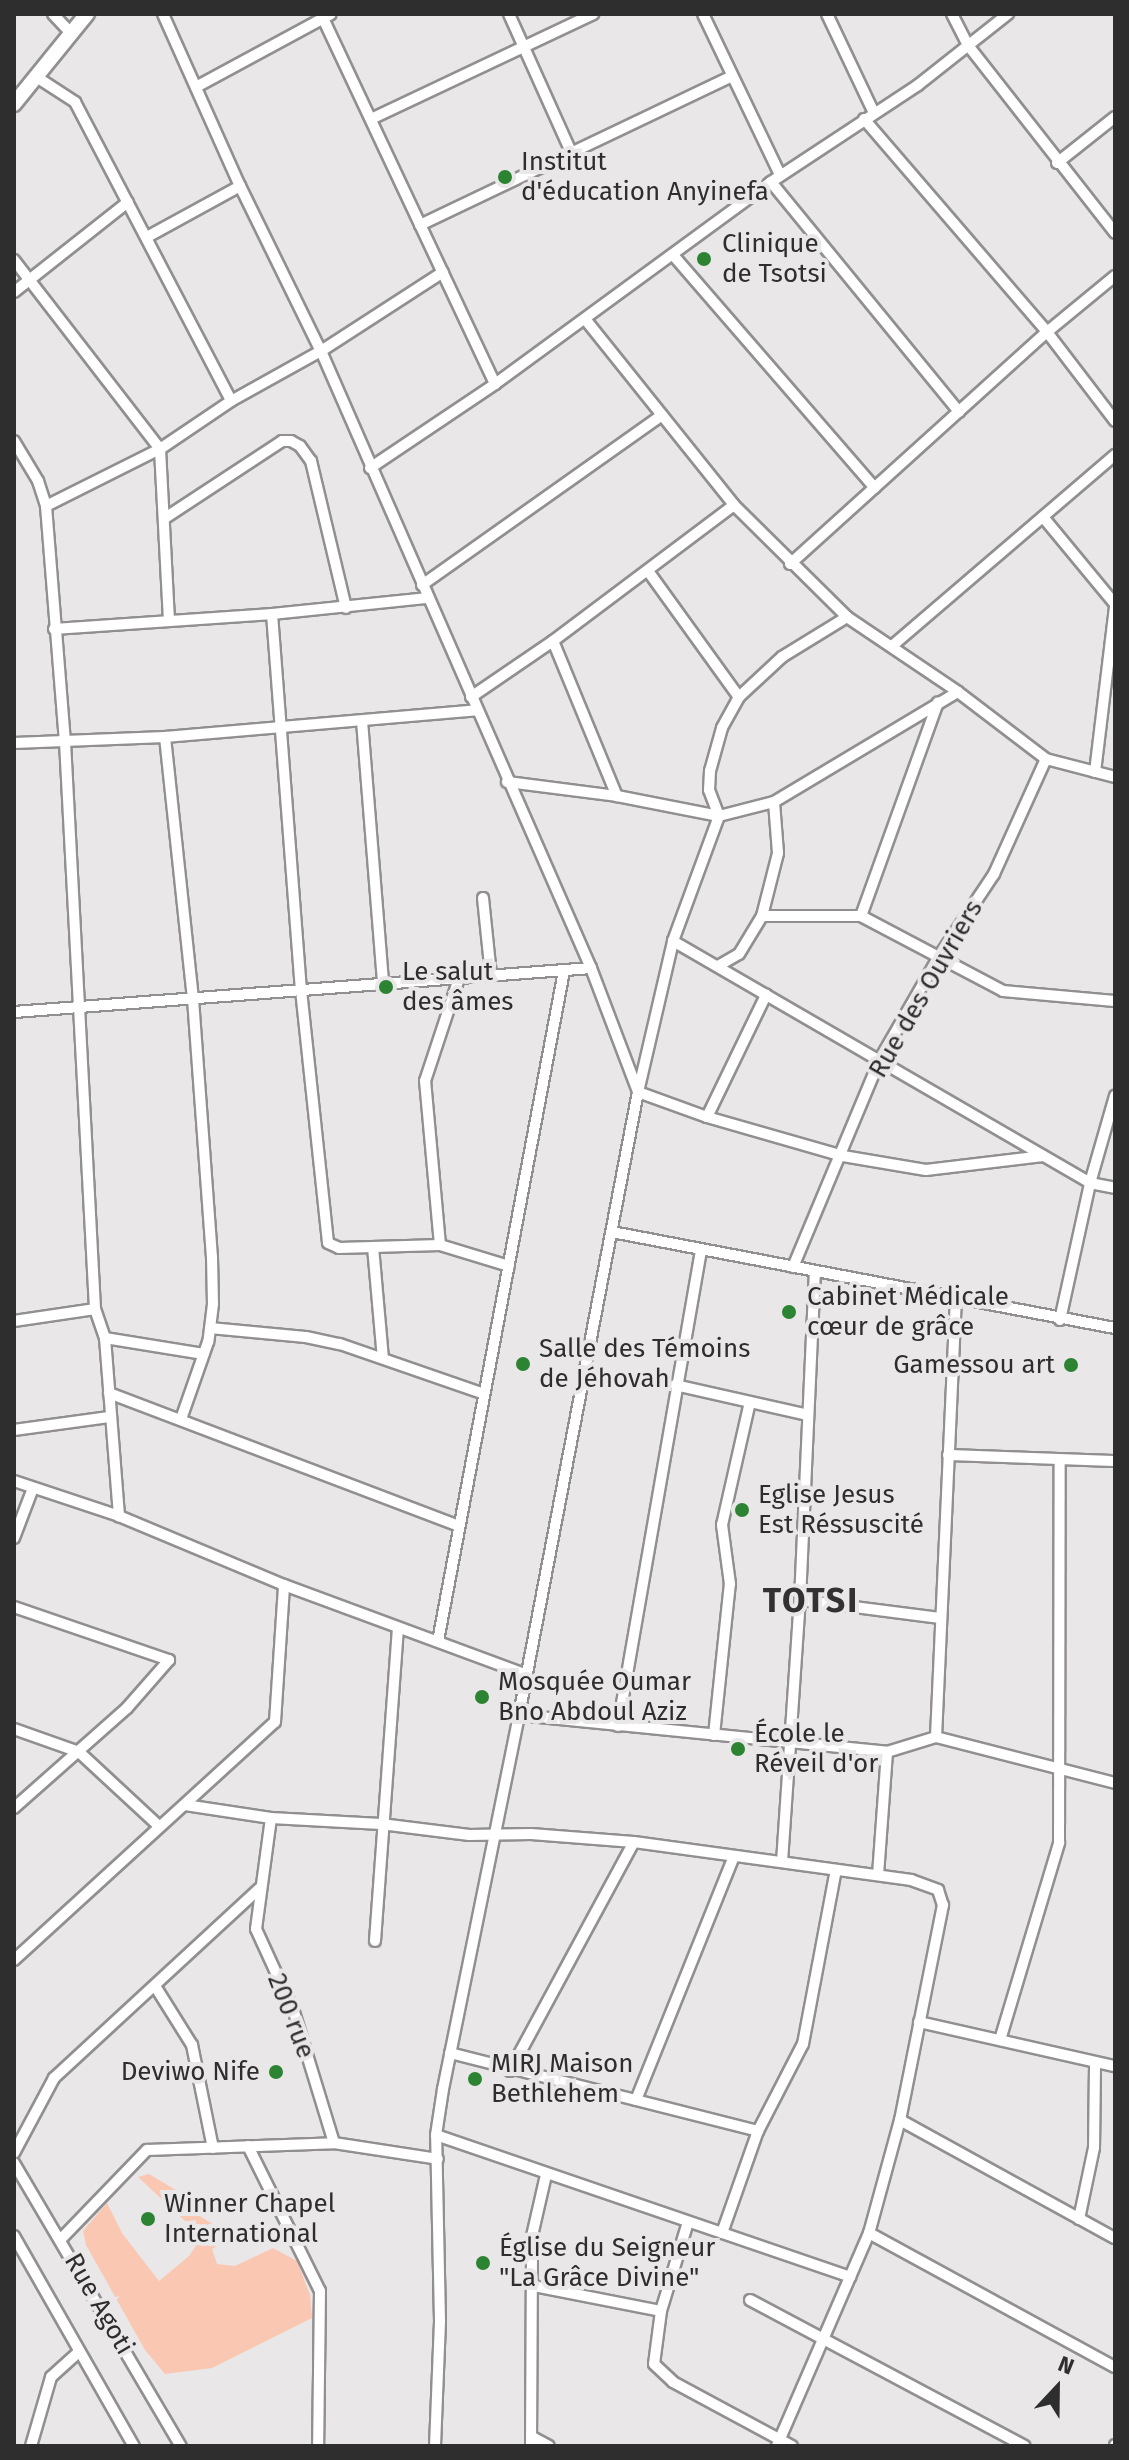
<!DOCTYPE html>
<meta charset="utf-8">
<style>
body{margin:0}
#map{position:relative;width:1129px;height:2460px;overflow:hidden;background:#eae7e9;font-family:"Fira Sans",sans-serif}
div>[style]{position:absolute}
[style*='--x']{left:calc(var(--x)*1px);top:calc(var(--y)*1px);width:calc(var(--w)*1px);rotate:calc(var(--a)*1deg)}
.green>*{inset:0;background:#fac7b3}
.roads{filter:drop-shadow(2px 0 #928f91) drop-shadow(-2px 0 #928f91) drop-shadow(0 2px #928f91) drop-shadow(0 -2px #928f91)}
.street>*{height:10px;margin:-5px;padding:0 5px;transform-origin:5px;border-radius:5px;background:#fff}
.secondary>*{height:14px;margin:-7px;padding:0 7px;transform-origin:7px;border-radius:7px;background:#fff}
.dots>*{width:22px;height:22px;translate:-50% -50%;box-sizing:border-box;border:4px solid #eae7e9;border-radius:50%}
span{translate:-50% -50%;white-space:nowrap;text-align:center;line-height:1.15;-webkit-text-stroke:8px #eae7e9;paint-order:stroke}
.poi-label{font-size:26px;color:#2f2e2f}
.left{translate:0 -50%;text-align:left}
.right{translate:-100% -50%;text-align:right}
.street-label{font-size:26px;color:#2f2e2f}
.district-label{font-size:34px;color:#333132;font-weight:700;letter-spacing:2px}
.frame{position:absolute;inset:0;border:16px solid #2f2e2f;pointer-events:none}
.north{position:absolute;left:1017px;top:2348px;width:80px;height:80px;-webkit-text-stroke:6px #eae7e9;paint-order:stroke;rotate:22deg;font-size:22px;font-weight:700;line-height:32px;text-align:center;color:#2f2e2f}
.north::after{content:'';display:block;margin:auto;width:28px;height:36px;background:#2f2e2f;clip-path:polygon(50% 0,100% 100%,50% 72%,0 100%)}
</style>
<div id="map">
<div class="green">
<i style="clip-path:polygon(149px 2174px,179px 2192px,198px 2215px,224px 2231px,223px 2242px,212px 2249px,217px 2264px,235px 2266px,273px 2248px,297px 2261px,310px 2295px,312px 2318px,212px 2368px,165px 2374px,145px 2350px,86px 2245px,83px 2231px,107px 2203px,122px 2233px,159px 2281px,189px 2256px,202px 2237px,138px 2177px)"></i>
</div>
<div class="roads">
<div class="street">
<i style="--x:53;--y:14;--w:26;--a:47"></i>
<i style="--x:163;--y:14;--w:188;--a:65.9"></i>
<i style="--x:240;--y:186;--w:184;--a:63.9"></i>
<i style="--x:321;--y:351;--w:673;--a:66.37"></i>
<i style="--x:591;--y:968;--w:133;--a:69.2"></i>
<i style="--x:638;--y:1092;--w:73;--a:19.9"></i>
<i style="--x:707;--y:1117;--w:141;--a:16"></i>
<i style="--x:843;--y:1156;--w:84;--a:9.6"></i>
<i style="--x:926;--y:1170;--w:118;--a:-6.8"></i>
<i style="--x:321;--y:14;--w:409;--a:64.8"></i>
<i style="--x:509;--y:14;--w:151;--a:65.8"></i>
<i style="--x:703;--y:14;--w:178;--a:64.4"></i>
<i style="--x:827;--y:14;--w:110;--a:64.6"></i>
<i style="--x:952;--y:14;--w:34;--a:63"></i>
<i style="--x:967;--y:44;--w:240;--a:51.9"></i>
<i style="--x:35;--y:76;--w:48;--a:33"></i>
<i style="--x:75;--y:102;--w:337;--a:62.4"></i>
<i style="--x:196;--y:87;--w:153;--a:-28.4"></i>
<i style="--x:371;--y:119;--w:246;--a:-25.3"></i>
<i style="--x:864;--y:119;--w:281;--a:49.3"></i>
<i style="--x:1047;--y:332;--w:112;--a:52.6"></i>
<i style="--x:1057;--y:163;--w:74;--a:-38.4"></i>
<i style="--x:771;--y:182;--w:297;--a:50.7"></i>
<i style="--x:420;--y:225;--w:346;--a:-25.5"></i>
<i style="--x:147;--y:237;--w:106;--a:-28.7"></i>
<i style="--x:673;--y:255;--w:308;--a:49.1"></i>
<i style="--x:14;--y:260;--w:239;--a:52.3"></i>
<i style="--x:160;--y:449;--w:171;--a:87"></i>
<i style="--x:14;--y:292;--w:145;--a:-38.3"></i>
<i style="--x:585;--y:319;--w:238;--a:51.3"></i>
<i style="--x:734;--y:505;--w:159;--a:44.7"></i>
<i style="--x:847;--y:617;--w:134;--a:34"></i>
<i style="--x:958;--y:692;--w:111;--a:37.3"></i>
<i style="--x:1046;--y:759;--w:71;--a:14.6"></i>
<i style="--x:14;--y:441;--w:47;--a:59"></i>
<i style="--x:38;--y:481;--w:26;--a:72"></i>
<i style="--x:46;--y:506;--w:237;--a:85.4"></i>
<i style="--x:65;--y:742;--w:568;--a:86.97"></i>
<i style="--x:95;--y:1309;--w:31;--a:71"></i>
<i style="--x:105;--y:1338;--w:179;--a:85.5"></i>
<i style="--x:370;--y:468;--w:151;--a:-33.9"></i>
<i style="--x:495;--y:384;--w:342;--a:-36.2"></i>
<i style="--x:771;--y:182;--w:176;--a:-33.4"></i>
<i style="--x:918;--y:85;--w:115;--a:-38.3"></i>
<i style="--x:46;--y:506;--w:127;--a:-26.6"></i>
<i style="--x:160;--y:449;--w:86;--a:-34.1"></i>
<i style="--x:231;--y:401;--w:103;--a:-29.1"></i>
<i style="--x:321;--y:351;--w:145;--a:-32.9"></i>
<i style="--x:1043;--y:517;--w:113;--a:50.4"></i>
<i style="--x:165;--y:518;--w:140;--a:-33.3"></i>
<i style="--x:282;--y:441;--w:9;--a:0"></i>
<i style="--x:291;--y:441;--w:10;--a:29"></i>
<i style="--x:300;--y:446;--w:19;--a:54"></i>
<i style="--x:311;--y:461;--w:151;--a:76.6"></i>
<i style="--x:790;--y:564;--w:346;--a:-42.1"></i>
<i style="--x:1047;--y:332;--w:88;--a:-39.5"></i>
<i style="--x:648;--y:571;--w:155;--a:54.2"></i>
<i style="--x:422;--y:585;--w:294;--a:-35.3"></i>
<i style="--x:272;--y:614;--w:377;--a:85.6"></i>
<i style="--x:301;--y:990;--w:254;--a:83.9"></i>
<i style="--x:328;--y:1243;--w:12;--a:24"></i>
<i style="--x:339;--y:1248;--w:101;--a:-1.7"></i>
<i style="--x:440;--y:1245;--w:72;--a:16.9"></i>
<i style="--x:847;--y:617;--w:76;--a:148.4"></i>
<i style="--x:782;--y:657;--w:59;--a:137.1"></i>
<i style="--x:739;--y:697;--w:35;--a:119"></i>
<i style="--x:722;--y:728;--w:45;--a:105.6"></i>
<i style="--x:710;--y:771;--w:19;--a:93"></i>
<i style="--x:709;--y:790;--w:28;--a:69"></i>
<i style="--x:719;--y:816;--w:57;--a:-14.3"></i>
<i style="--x:774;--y:802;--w:214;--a:-30.9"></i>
<i style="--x:54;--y:629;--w:219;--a:-3.9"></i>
<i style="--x:272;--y:614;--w:157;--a:-5.9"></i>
<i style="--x:553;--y:641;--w:168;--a:67.6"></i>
<i style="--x:892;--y:646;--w:294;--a:-40.6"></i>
<i style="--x:471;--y:697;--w:99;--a:-34.3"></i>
<i style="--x:553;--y:641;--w:226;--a:-36.9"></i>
<i style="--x:362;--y:721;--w:264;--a:85.4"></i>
<i style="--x:165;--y:737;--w:263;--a:83.9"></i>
<i style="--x:193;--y:999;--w:259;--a:85.8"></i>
<i style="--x:212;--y:1257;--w:47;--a:88.8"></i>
<i style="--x:213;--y:1304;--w:38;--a:97"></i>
<i style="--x:208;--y:1342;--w:82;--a:109.3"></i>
<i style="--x:14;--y:743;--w:151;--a:-2.3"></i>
<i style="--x:165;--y:737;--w:313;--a:-4.9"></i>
<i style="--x:1095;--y:772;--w:167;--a:-83.1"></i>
<i style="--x:483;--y:898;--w:78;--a:84.1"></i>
<i style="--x:762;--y:916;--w:99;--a:0"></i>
<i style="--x:861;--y:916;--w:227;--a:-70.2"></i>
<i style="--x:861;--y:916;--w:161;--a:27.8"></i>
<i style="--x:1003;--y:991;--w:112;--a:5.1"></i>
<i style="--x:673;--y:941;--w:482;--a:30.1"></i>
<i style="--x:1090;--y:1183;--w:25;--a:11"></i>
<i style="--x:718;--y:966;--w:24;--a:-30"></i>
<i style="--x:739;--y:954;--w:44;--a:-58.8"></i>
<i style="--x:762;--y:916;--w:65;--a:-75.7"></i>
<i style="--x:778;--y:853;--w:51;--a:-94.5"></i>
<i style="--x:14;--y:1012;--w:579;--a:-4.36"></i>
<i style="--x:707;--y:1117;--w:136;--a:-64.2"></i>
<i style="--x:612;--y:1232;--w:512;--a:10.81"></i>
<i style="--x:440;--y:1245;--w:165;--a:-95.2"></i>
<i style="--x:425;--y:1081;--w:108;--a:-71.7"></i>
<i style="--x:373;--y:1247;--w:111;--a:84.9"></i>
<i style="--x:793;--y:1267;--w:223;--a:-67.3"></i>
<i style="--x:879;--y:1061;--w:119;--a:-60.2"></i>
<i style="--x:938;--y:958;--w:101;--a:-56.3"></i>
<i style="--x:994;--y:874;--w:126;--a:-65.7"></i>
<i style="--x:1060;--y:1320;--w:140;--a:-77.6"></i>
<i style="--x:1090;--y:1183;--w:91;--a:-74"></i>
<i style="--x:14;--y:1321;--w:82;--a:-8.4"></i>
<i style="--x:210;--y:1328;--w:96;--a:5.4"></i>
<i style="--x:306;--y:1337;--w:35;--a:12"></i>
<i style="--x:340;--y:1344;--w:152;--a:19.1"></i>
<i style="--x:105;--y:1338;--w:100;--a:9.2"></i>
<i style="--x:675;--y:1385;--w:136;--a:12.7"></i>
<i style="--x:109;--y:1393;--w:374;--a:20.8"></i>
<i style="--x:14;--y:1430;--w:96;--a:-7.8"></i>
<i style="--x:948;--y:1455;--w:167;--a:2.1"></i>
<i style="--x:14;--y:1481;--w:111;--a:18.4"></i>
<i style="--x:119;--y:1516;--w:179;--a:22.7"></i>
<i style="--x:284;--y:1585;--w:257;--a:20.3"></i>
<i style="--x:14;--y:1538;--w:53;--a:-69.2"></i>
<i style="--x:800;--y:1600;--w:142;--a:7.3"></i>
<i style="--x:14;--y:1607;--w:164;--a:18.9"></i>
<i style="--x:169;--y:1660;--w:64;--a:131.2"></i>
<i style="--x:127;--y:1708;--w:151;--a:138.5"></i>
<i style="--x:438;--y:1641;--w:682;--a:-79.35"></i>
<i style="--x:519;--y:1715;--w:370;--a:5.7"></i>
<i style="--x:887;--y:1752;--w:51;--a:-17"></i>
<i style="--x:936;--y:1737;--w:185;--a:14.4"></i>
<i style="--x:618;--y:1726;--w:483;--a:-80.1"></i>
<i style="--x:14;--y:1729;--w:69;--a:19.5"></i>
<i style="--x:79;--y:1752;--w:109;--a:42.8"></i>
<i style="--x:714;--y:1735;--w:152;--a:-84"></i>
<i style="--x:730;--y:1584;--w:60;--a:-97.7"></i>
<i style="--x:722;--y:1525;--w:126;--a:-77.2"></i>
<i style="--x:936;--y:1737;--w:437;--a:-87.4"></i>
<i style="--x:185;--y:1805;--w:87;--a:8.6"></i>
<i style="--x:271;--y:1818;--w:110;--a:3.1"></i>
<i style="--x:381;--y:1824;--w:89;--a:7.1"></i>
<i style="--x:469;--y:1835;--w:62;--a:-0.9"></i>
<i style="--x:531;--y:1834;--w:103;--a:4.4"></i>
<i style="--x:634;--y:1842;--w:280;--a:7.8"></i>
<i style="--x:911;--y:1880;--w:29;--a:20"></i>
<i style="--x:938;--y:1890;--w:16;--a:72"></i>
<i style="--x:943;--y:1905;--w:219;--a:101.3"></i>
<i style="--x:900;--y:2120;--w:117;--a:105.3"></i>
<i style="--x:869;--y:2233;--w:232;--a:113.4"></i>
<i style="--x:271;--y:1818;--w:112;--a:97.7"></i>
<i style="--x:256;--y:1929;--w:91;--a:65.4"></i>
<i style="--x:294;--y:2012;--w:137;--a:73"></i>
<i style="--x:782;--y:1862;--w:263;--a:-86.1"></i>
<i style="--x:800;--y:1600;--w:328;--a:-87.4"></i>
<i style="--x:878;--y:1875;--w:123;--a:-85.8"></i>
<i style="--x:375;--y:1941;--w:314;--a:-85.8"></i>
<i style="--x:14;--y:1960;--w:353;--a:-42.4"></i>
<i style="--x:275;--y:1722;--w:137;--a:-86.2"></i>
<i style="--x:155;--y:1986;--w:70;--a:57.9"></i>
<i style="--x:192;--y:2045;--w:105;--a:78.5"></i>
<i style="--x:919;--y:2022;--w:201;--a:12.7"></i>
<i style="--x:1000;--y:2040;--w:206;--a:-73.3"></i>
<i style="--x:1059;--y:1843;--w:384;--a:-89.9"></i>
<i style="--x:450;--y:2053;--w:318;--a:14.2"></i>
<i style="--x:510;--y:2071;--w:260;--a:-61.6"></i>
<i style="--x:636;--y:2100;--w:263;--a:-68.1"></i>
<i style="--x:900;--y:2120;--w:245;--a:28.8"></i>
<i style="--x:436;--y:2135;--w:438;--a:18.9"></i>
<i style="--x:248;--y:2146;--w:162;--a:63.6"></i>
<i style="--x:320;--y:2291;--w:155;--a:90.7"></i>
<i style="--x:14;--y:2153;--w:85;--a:-61.9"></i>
<i style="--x:54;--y:2078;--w:279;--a:-42.7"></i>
<i style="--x:14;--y:2163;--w:329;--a:59.5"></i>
<i style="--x:1079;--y:2219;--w:73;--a:-78.1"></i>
<i style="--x:1094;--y:2148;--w:86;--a:-89.3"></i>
<i style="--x:688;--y:2222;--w:93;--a:106.9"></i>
<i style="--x:661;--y:2311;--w:53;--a:97.5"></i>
<i style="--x:654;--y:2364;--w:26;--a:43"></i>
<i style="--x:673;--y:2382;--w:135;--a:28.3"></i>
<i style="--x:722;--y:2233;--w:108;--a:-70.6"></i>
<i style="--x:758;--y:2131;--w:98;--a:-62.7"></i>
<i style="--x:803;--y:2044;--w:177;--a:-79.3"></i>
<i style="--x:869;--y:2233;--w:280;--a:28.6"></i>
<i style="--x:14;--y:2236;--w:242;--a:60.3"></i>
<i style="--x:61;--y:2239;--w:124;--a:-46"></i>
<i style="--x:147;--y:2150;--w:187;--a:-2.1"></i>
<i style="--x:334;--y:2143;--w:105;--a:8.7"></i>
<i style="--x:534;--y:2286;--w:129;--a:11.1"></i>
<i style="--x:750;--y:2300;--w:311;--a:28"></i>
<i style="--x:532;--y:2437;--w:19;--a:28"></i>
<i style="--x:31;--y:2446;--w:72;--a:-73.8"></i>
<i style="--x:51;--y:2377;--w:38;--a:-42"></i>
<i style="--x:435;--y:2446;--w:125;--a:-87.7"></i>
<i style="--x:440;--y:2321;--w:186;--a:-91.2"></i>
<i style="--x:436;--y:2135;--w:47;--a:-81.3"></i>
<i style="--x:443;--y:2089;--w:382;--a:-78.5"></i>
<i style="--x:519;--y:1715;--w:634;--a:-79.19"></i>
<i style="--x:638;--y:1092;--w:155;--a:-76.9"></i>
<i style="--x:673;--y:941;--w:133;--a:-69.8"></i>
<i style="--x:719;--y:816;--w:104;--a:-168.9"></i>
<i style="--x:617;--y:796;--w:111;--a:-172.7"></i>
<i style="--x:531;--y:2446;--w:210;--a:-89.7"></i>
<i style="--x:532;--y:2236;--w:63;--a:-77.1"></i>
<i style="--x:1115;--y:2446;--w:1;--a:-90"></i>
</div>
<div class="secondary">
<i style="--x:14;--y:104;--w:116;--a:-51"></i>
</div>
</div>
<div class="dots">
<i style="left:505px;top:177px;background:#2c8433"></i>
<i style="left:704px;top:259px;background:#2c8433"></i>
<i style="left:386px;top:987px;background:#2c8433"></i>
<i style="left:789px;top:1312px;background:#2c8433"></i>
<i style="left:523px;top:1364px;background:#2c8433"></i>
<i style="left:1071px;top:1365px;background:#2c8433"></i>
<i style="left:742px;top:1510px;background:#2c8433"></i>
<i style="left:482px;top:1697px;background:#2c8433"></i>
<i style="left:738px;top:1749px;background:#2c8433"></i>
<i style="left:276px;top:2072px;background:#2c8433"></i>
<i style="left:475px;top:2079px;background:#2c8433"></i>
<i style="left:148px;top:2219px;background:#2c8433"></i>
<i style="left:483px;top:2263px;background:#2c8433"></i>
</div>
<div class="poi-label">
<span class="left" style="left:521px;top:177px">Institut<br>d'éducation Anyinefa</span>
<span class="left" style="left:722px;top:259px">Clinique<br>de Tsotsi</span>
<span class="left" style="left:402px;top:987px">Le salut<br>des âmes</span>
<span class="left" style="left:807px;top:1312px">Cabinet Médicale<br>cœur de grâce</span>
<span class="left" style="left:539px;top:1364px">Salle des Témoins<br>de Jéhovah</span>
<span class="right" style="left:1055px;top:1365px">Gamessou art</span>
<span class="left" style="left:758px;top:1510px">Eglise Jesus<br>Est Réssuscité</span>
<span class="left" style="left:498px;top:1697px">Mosquée Oumar<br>Bno Abdoul Aziz</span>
<span class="left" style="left:754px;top:1749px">École le<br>Réveil d'or</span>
<span class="left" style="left:491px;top:2079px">MIRJ Maison<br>Bethlehem</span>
<span class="right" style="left:260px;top:2072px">Deviwo Nife</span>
<span class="left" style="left:164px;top:2219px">Winner Chapel<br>International</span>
<span class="left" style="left:499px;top:2263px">Église du Seigneur<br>"La Grâce Divine"</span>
</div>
<div class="street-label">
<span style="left:926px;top:989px;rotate:-60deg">Rue des Ouvriers</span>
<span style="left:291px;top:2016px;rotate:69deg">200 rue</span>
<span style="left:99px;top:2304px;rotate:60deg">Rue Agoti</span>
</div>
<div class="district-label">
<span style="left:811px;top:1601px">TOTSI</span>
</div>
<div class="frame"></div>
<div class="north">N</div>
</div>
